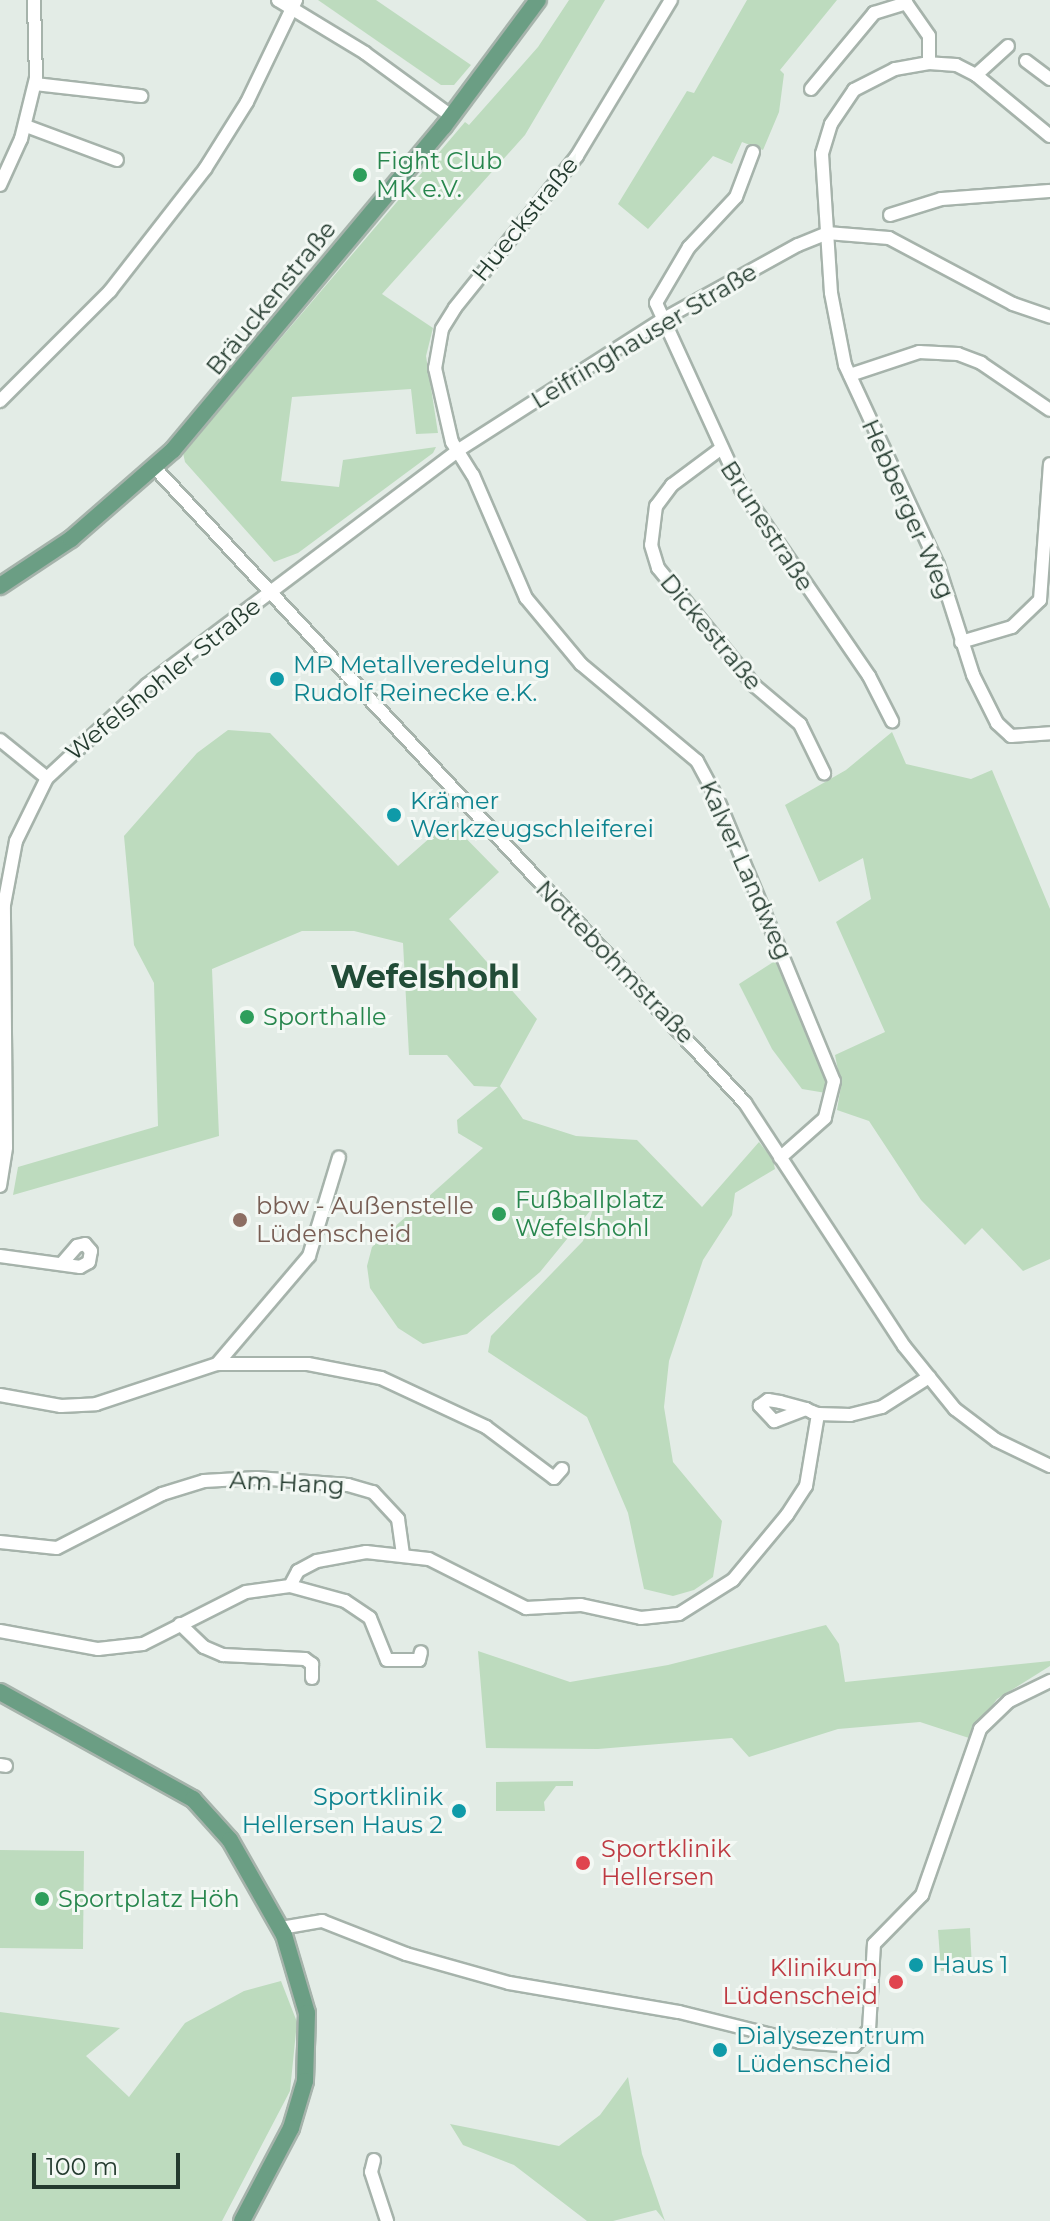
<!DOCTYPE html>
<meta charset="utf-8">
<style>
body{margin:0}
#map{position:relative;width:1050px;height:2221px;overflow:hidden;background:#e3ece6;font-family:Montserrat,sans-serif}
div>[style]{position:absolute}
[style*='--x']{left:calc(var(--x)*1px);top:calc(var(--y)*1px);width:calc(var(--w)*1px);rotate:calc(var(--a)*1deg)}
.green>*{inset:0;background:#bddbbe}
.roads{filter:drop-shadow(2px 0 #a6b3ab) drop-shadow(-2px 0 #a6b3ab) drop-shadow(0 2px #a6b3ab) drop-shadow(0 -2px #a6b3ab)}
.minor>*{height:12px;margin:-6px;padding:0 6px;transform-origin:6px;border-radius:6px;background:#fff}
.major>*{height:16px;margin:-8px;padding:0 8px;transform-origin:8px;border-radius:8px;background:#6b9e84}
.dots>*{width:22px;height:22px;translate:-50% -50%;box-sizing:border-box;border:4px solid #f3f8f4;border-radius:50%}
span{translate:-50% -50%;white-space:nowrap;text-align:center;line-height:1.15;-webkit-text-stroke:6px #f3f8f4;paint-order:stroke}
.leisure-label{font-size:24px;color:#27864d}
.left{translate:0 -50%;text-align:left}
.street-label{font-size:24px;color:#243b2f}
.culture-label{font-size:24px;color:#0d838f}
.right{translate:-100% -50%;text-align:right}
.education-label{font-size:24px;color:#785e54}
.health-label{font-size:24px;color:#be3a42}
.district-label{font-size:32px;color:#214c37;font-weight:700}
.scale{position:absolute;left:32px;top:2153px;width:148px;height:36px;box-sizing:border-box;border:4px solid #243b2f;border-top:0;padding-left:10px;font-size:24px;line-height:28px;white-space:nowrap;color:#243b2f;-webkit-text-stroke:6px #f3f8f4;paint-order:stroke}
</style>
<div id="map">
<div class="green">
<i style="clip-path:polygon(318px 0,376px 0,471px 65px,454px 85px,441px 85px)"></i>
<i style="clip-path:polygon(569px 0,605px 0,525px 135px,382px 294px,433px 328px,426px 356px,438px 433px,416px 434px,411px 389px,292px 397px,281px 481px,339px 487px,343px 460px,436px 447px,433px 453px,298px 553px,274px 562px,185px 462px,183px 453px,465px 122px,469px 125px,538px 47px)"></i>
<i style="clip-path:polygon(747px 0,837px 0,780px 70px,784px 74px,779px 112px,763px 150px,742px 142px,732px 164px,713px 156px,648px 229px,618px 204px,687px 91px,694px 93px)"></i>
<i style="clip-path:polygon(228px 730px,270px 733px,398px 866px,449px 821px,499px 872px,449px 919px,537px 1019px,500px 1086px,523px 1119px,576px 1136px,637px 1140px,702px 1207px,759px 1142px,773px 1160px,775px 1169px,735px 1193px,732px 1215px,703px 1260px,669px 1361px,664px 1407px,673px 1462px,722px 1521px,713px 1577px,694px 1590px,673px 1596px,644px 1589px,628px 1513px,587px 1417px,488px 1352px,491px 1336px,583px 1241px,594px 1206px,540px 1272px,467px 1334px,423px 1344px,398px 1328px,370px 1288px,367px 1266px,372px 1247px,483px 1148px,458px 1133px,457px 1120px,498px 1087px,474px 1086px,447px 1055px,409px 1055px,403px 943px,354px 931px,302px 931px,212px 969px,219px 1136px,13px 1195px,18px 1167px,158px 1126px,154px 983px,134px 945px,124px 836px,197px 753px)"></i>
<i style="clip-path:polygon(892px 732px,906px 764px,971px 779px,992px 770px,1050px 909px,1050px 1259px,1023px 1271px,982px 1228px,965px 1245px,921px 1200px,869px 1121px,837px 1110px,841px 1086px,835px 1055px,885px 1032px,836px 922px,871px 899px,863px 858px,819px 882px,785px 805px,846px 770px)"></i>
<i style="clip-path:polygon(778px 959px,825px 1072px,826px 1093px,802px 1089px,772px 1049px,739px 984px)"></i>
<i style="clip-path:polygon(826px 1625px,839px 1644px,845px 1682px,1050px 1661px,1050px 1666px,997px 1699px,969px 1738px,920px 1722px,838px 1729px,749px 1757px,732px 1738px,598px 1749px,486px 1748px,478px 1651px,570px 1682px,668px 1665px)"></i>
<i style="clip-path:polygon(573px 1781px,573px 1786px,556px 1786px,544px 1802px,545px 1811px,496px 1811px,496px 1782px)"></i>
<i style="clip-path:polygon(0 1850px,84px 1851px,83px 1949px,0 1948px)"></i>
<i style="clip-path:polygon(970px 1928px,972px 1969px,941px 1971px,938px 1930px)"></i>
<i style="clip-path:polygon(281px 1981px,297px 2022px,290px 2091px,222px 2221px,0 2221px,0 2012px,120px 2028px,86px 2056px,129px 2097px,185px 2023px,244px 1991px)"></i>
<i style="clip-path:polygon(628px 2077px,642px 2154px,665px 2221px,656px 2210px,613px 2221px,587px 2221px,514px 2165px,463px 2145px,450px 2124px,559px 2146px,600px 2115px)"></i>
</div>
<div class="roads">
<div class="minor">
<i style="--x:278;--y:0;--w:102;--a:31.3"></i>
<i style="--x:365;--y:53;--w:107;--a:36.2"></i>
<i style="--x:671;--y:0;--w:182;--a:121.1"></i>
<i style="--x:577;--y:156;--w:195;--a:128.8"></i>
<i style="--x:455;--y:308;--w:25;--a:122"></i>
<i style="--x:442;--y:329;--w:40;--a:100"></i>
<i style="--x:435;--y:368;--w:76;--a:77.1"></i>
<i style="--x:452;--y:442;--w:39;--a:58"></i>
<i style="--x:473;--y:475;--w:134;--a:66.7"></i>
<i style="--x:526;--y:598;--w:86;--a:50.2"></i>
<i style="--x:581;--y:664;--w:151;--a:39.9"></i>
<i style="--x:697;--y:761;--w:44;--a:61.7"></i>
<i style="--x:718;--y:800;--w:304;--a:67.6"></i>
<i style="--x:834;--y:1081;--w:38;--a:104"></i>
<i style="--x:825;--y:1118;--w:60;--a:138.4"></i>
<i style="--x:1026;--y:61;--w:30;--a:37"></i>
<i style="--x:976;--y:75;--w:43;--a:-42.2"></i>
<i style="--x:35;--y:84;--w:107;--a:6.5"></i>
<i style="--x:811;--y:89;--w:99;--a:-50.3"></i>
<i style="--x:874;--y:13;--w:34;--a:-17"></i>
<i style="--x:906;--y:3;--w:40;--a:55.1"></i>
<i style="--x:929;--y:36;--w:27;--a:90"></i>
<i style="--x:26;--y:126;--w:97;--a:20.5"></i>
<i style="--x:1050;--y:136;--w:96;--a:-140.5"></i>
<i style="--x:976;--y:75;--w:22;--a:-153"></i>
<i style="--x:956;--y:65;--w:27;--a:-176"></i>
<i style="--x:929;--y:63;--w:35;--a:170"></i>
<i style="--x:895;--y:69;--w:46;--a:152.9"></i>
<i style="--x:854;--y:90;--w:41;--a:124.1"></i>
<i style="--x:831;--y:124;--w:31;--a:107"></i>
<i style="--x:822;--y:154;--w:139;--a:86.3"></i>
<i style="--x:831;--y:293;--w:73;--a:79"></i>
<i style="--x:845;--y:365;--w:221;--a:65.1"></i>
<i style="--x:938;--y:565;--w:115;--a:72.3"></i>
<i style="--x:973;--y:675;--w:54;--a:63.4"></i>
<i style="--x:997;--y:723;--w:19;--a:43"></i>
<i style="--x:1011;--y:736;--w:39;--a:-4"></i>
<i style="--x:753;--y:152;--w:48;--a:110.7"></i>
<i style="--x:736;--y:197;--w:69;--a:133.2"></i>
<i style="--x:689;--y:247;--w:65;--a:120.5"></i>
<i style="--x:656;--y:303;--w:205;--a:65.4"></i>
<i style="--x:741;--y:489;--w:227;--a:55.6"></i>
<i style="--x:869;--y:676;--w:51;--a:62.9"></i>
<i style="--x:0;--y:185;--w:51;--a:-65.5"></i>
<i style="--x:21;--y:139;--w:63;--a:-76.2"></i>
<i style="--x:36;--y:78;--w:78;--a:-91.5"></i>
<i style="--x:890;--y:215;--w:53;--a:-17.4"></i>
<i style="--x:941;--y:199;--w:109;--a:-4.2"></i>
<i style="--x:850;--y:375;--w:73;--a:-18.4"></i>
<i style="--x:919;--y:352;--w:39;--a:3"></i>
<i style="--x:958;--y:354;--w:25;--a:21"></i>
<i style="--x:981;--y:363;--w:83;--a:34.3"></i>
<i style="--x:0;--y:401;--w:156;--a:-45"></i>
<i style="--x:110;--y:291;--w:155;--a:-52.1"></i>
<i style="--x:205;--y:169;--w:79;--a:-57.9"></i>
<i style="--x:247;--y:102;--w:113;--a:-64.3"></i>
<i style="--x:719;--y:450;--w:59;--a:143.3"></i>
<i style="--x:672;--y:485;--w:26;--a:127"></i>
<i style="--x:656;--y:506;--w:39;--a:97"></i>
<i style="--x:651;--y:545;--w:24;--a:73"></i>
<i style="--x:658;--y:568;--w:153;--a:50.6"></i>
<i style="--x:755;--y:686;--w:59;--a:40.2"></i>
<i style="--x:800;--y:724;--w:55;--a:63.9"></i>
<i style="--x:155;--y:468;--w:867;--a:47.1"></i>
<i style="--x:745;--y:1103;--w:290;--a:56.8"></i>
<i style="--x:904;--y:1346;--w:81;--a:51"></i>
<i style="--x:955;--y:1409;--w:51;--a:37.1"></i>
<i style="--x:996;--y:1440;--w:60;--a:25.7"></i>
<i style="--x:961;--y:642;--w:53;--a:-16.4"></i>
<i style="--x:1012;--y:627;--w:39;--a:-44"></i>
<i style="--x:1040;--y:600;--w:136;--a:-85.8"></i>
<i style="--x:0;--y:740;--w:60;--a:39"></i>
<i style="--x:0;--y:1186;--w:39;--a:-81"></i>
<i style="--x:6;--y:1147;--w:242;--a:-90.5"></i>
<i style="--x:4;--y:905;--w:65;--a:-79.4"></i>
<i style="--x:16;--y:841;--w:70;--a:-63.8"></i>
<i style="--x:47;--y:778;--w:137;--a:-42.9"></i>
<i style="--x:147;--y:685;--w:388;--a:-37"></i>
<i style="--x:457;--y:451;--w:243;--a:-32.6"></i>
<i style="--x:662;--y:320;--w:155;--a:-28.9"></i>
<i style="--x:798;--y:245;--w:31;--a:-22"></i>
<i style="--x:827;--y:233;--w:62;--a:4.6"></i>
<i style="--x:889;--y:238;--w:140;--a:28"></i>
<i style="--x:1013;--y:304;--w:39;--a:19"></i>
<i style="--x:0;--y:1256;--w:81;--a:7.8"></i>
<i style="--x:80;--y:1267;--w:10;--a:-29"></i>
<i style="--x:89;--y:1262;--w:11;--a:-80"></i>
<i style="--x:91;--y:1251;--w:9;--a:-131"></i>
<i style="--x:85;--y:1244;--w:8;--a:166"></i>
<i style="--x:77;--y:1246;--w:21;--a:131"></i>
<i style="--x:217;--y:1364;--w:91;--a:0"></i>
<i style="--x:308;--y:1364;--w:74;--a:10.9"></i>
<i style="--x:381;--y:1378;--w:116;--a:25"></i>
<i style="--x:486;--y:1427;--w:85;--a:36.9"></i>
<i style="--x:554;--y:1478;--w:12;--a:-48"></i>
<i style="--x:0;--y:1395;--w:62;--a:10.2"></i>
<i style="--x:61;--y:1406;--w:35;--a:-3"></i>
<i style="--x:96;--y:1404;--w:127;--a:-18.3"></i>
<i style="--x:217;--y:1364;--w:142;--a:-49.6"></i>
<i style="--x:309;--y:1256;--w:103;--a:-73.1"></i>
<i style="--x:806;--y:1409;--w:34;--a:159"></i>
<i style="--x:774;--y:1421;--w:21;--a:-133"></i>
<i style="--x:760;--y:1406;--w:10;--a:-37"></i>
<i style="--x:768;--y:1400;--w:12;--a:9"></i>
<i style="--x:780;--y:1402;--w:27;--a:15"></i>
<i style="--x:806;--y:1409;--w:7;--a:27"></i>
<i style="--x:812;--y:1412;--w:6;--a:18"></i>
<i style="--x:818;--y:1414;--w:32;--a:2"></i>
<i style="--x:850;--y:1415;--w:33;--a:-14"></i>
<i style="--x:882;--y:1407;--w:56;--a:-32.6"></i>
<i style="--x:0;--y:1542;--w:57;--a:6"></i>
<i style="--x:57;--y:1548;--w:118;--a:-27.2"></i>
<i style="--x:162;--y:1494;--w:44;--a:-17.2"></i>
<i style="--x:204;--y:1481;--w:53;--a:-3.2"></i>
<i style="--x:257;--y:1478;--w:91;--a:4.4"></i>
<i style="--x:348;--y:1485;--w:26;--a:16"></i>
<i style="--x:373;--y:1492;--w:37;--a:47"></i>
<i style="--x:398;--y:1519;--w:34;--a:82"></i>
<i style="--x:290;--y:1586;--w:57;--a:15.3"></i>
<i style="--x:345;--y:1601;--w:30;--a:34"></i>
<i style="--x:370;--y:1618;--w:45;--a:68"></i>
<i style="--x:387;--y:1660;--w:32;--a:0"></i>
<i style="--x:419;--y:1660;--w:8;--a:-76"></i>
<i style="--x:180;--y:1624;--w:33;--a:44"></i>
<i style="--x:204;--y:1647;--w:21;--a:23"></i>
<i style="--x:223;--y:1655;--w:82;--a:2.8"></i>
<i style="--x:305;--y:1659;--w:9;--a:36"></i>
<i style="--x:312;--y:1664;--w:14;--a:90"></i>
<i style="--x:0;--y:1631;--w:100;--a:10.4"></i>
<i style="--x:98;--y:1649;--w:45;--a:-6.3"></i>
<i style="--x:143;--y:1644;--w:115;--a:-26.8"></i>
<i style="--x:246;--y:1592;--w:44;--a:-7.8"></i>
<i style="--x:290;--y:1586;--w:17;--a:-62"></i>
<i style="--x:298;--y:1571;--w:21;--a:-28"></i>
<i style="--x:317;--y:1561;--w:50;--a:-10.4"></i>
<i style="--x:366;--y:1552;--w:63;--a:6.3"></i>
<i style="--x:429;--y:1559;--w:109;--a:26.8"></i>
<i style="--x:526;--y:1608;--w:55;--a:-3.1"></i>
<i style="--x:581;--y:1605;--w:61;--a:12.2"></i>
<i style="--x:641;--y:1618;--w:38;--a:-6"></i>
<i style="--x:679;--y:1614;--w:64;--a:-32.2"></i>
<i style="--x:733;--y:1580;--w:85;--a:-50.3"></i>
<i style="--x:787;--y:1515;--w:35;--a:-57"></i>
<i style="--x:806;--y:1486;--w:73;--a:-80.5"></i>
<i style="--x:0;--y:1765;--w:6;--a:9"></i>
<i style="--x:281;--y:1928;--w:42;--a:-9.7"></i>
<i style="--x:322;--y:1921;--w:90;--a:21.4"></i>
<i style="--x:406;--y:1954;--w:107;--a:15.7"></i>
<i style="--x:509;--y:1983;--w:172;--a:9.7"></i>
<i style="--x:679;--y:2012;--w:125;--a:13.9"></i>
<i style="--x:800;--y:2042;--w:54;--a:4.2"></i>
<i style="--x:854;--y:2046;--w:22;--a:-47"></i>
<i style="--x:869;--y:2030;--w:86;--a:-86.7"></i>
<i style="--x:874;--y:1944;--w:69;--a:-45.6"></i>
<i style="--x:922;--y:1895;--w:176;--a:-70.7"></i>
<i style="--x:980;--y:1729;--w:40;--a:-44"></i>
<i style="--x:1009;--y:1701;--w:46;--a:-26"></i>
<i style="--x:374;--y:2160;--w:12;--a:104"></i>
<i style="--x:371;--y:2172;--w:52;--a:71.9"></i>
</div>
<div class="major">
<i style="--x:0;--y:586;--w:85;--a:-33.5"></i>
<i style="--x:71;--y:539;--w:135;--a:-41.1"></i>
<i style="--x:173;--y:450;--w:422;--a:-50.1"></i>
<i style="--x:444;--y:126;--w:157;--a:-53.3"></i>
<i style="--x:0;--y:1692;--w:221;--a:29"></i>
<i style="--x:193;--y:1799;--w:55;--a:47.9"></i>
<i style="--x:230;--y:1840;--w:109;--a:60.4"></i>
<i style="--x:284;--y:1935;--w:81;--a:73.6"></i>
<i style="--x:307;--y:2013;--w:68;--a:91.7"></i>
<i style="--x:305;--y:2081;--w:49;--a:106.6"></i>
<i style="--x:291;--y:2128;--w:105;--a:117.8"></i>
</div>
</div>
<div class="dots">
<i style="left:360px;top:175px;background:#2e9e5b"></i>
<i style="left:277px;top:679px;background:#0f9aa8"></i>
<i style="left:394px;top:815px;background:#0f9aa8"></i>
<i style="left:247px;top:1017px;background:#2e9e5b"></i>
<i style="left:499px;top:1214px;background:#2e9e5b"></i>
<i style="left:240px;top:1220px;background:#8d6e63"></i>
<i style="left:459px;top:1811px;background:#0f9aa8"></i>
<i style="left:583px;top:1863px;background:#e0444e"></i>
<i style="left:42px;top:1899px;background:#2e9e5b"></i>
<i style="left:916px;top:1965px;background:#0f9aa8"></i>
<i style="left:896px;top:1982px;background:#e0444e"></i>
<i style="left:720px;top:2050px;background:#0f9aa8"></i>
</div>
<div class="leisure-label">
<span class="left" style="left:376px;top:175px">Fight Club<br>MK e.V.</span>
<span class="left" style="left:263px;top:1017px">Sporthalle</span>
<span class="left" style="left:515px;top:1214px">Fußballplatz<br>Wefelshohl</span>
<span class="left" style="left:58px;top:1899px">Sportplatz Höh</span>
</div>
<div class="street-label">
<span style="left:525px;top:219px;rotate:-51deg">Hueckstraße</span>
<span style="left:271px;top:298px;rotate:-51deg">Bräuckenstraße</span>
<span style="left:644px;top:336px;rotate:-31deg">Leifringhauser Straße</span>
<span style="left:908px;top:509px;rotate:66deg">Hebberger Weg</span>
<span style="left:767px;top:526px;rotate:57deg">Brunestraße</span>
<span style="left:711px;top:632px;rotate:50deg">Dickestraße</span>
<span style="left:163px;top:679px;rotate:-39deg">Wefelshohler Straße</span>
<span style="left:746px;top:870px;rotate:66deg">Kalver Landweg</span>
<span style="left:615px;top:962px;rotate:46deg">Nottebohmstraße</span>
<span style="left:287px;top:1483px;rotate:3deg">Am Hang</span>
</div>
<div class="culture-label">
<span class="left" style="left:293px;top:679px">MP Metallveredelung<br>Rudolf Reinecke e.K.</span>
<span class="left" style="left:410px;top:815px">Krämer<br>Werkzeugschleiferei</span>
<span class="right" style="left:443px;top:1811px">Sportklinik<br>Hellersen Haus 2</span>
<span class="left" style="left:932px;top:1965px">Haus 1</span>
<span class="left" style="left:736px;top:2050px">Dialysezentrum<br>Lüdenscheid</span>
</div>
<div class="education-label">
<span class="left" style="left:256px;top:1220px">bbw - Außenstelle<br>Lüdenscheid</span>
</div>
<div class="health-label">
<span class="left" style="left:601px;top:1863px">Sportklinik<br>Hellersen</span>
<span class="right" style="left:878px;top:1982px">Klinikum<br>Lüdenscheid</span>
</div>
<div class="district-label">
<span style="left:425px;top:977px">Wefelshohl</span>
</div>
<div class="scale">100 m</div>
</div>
